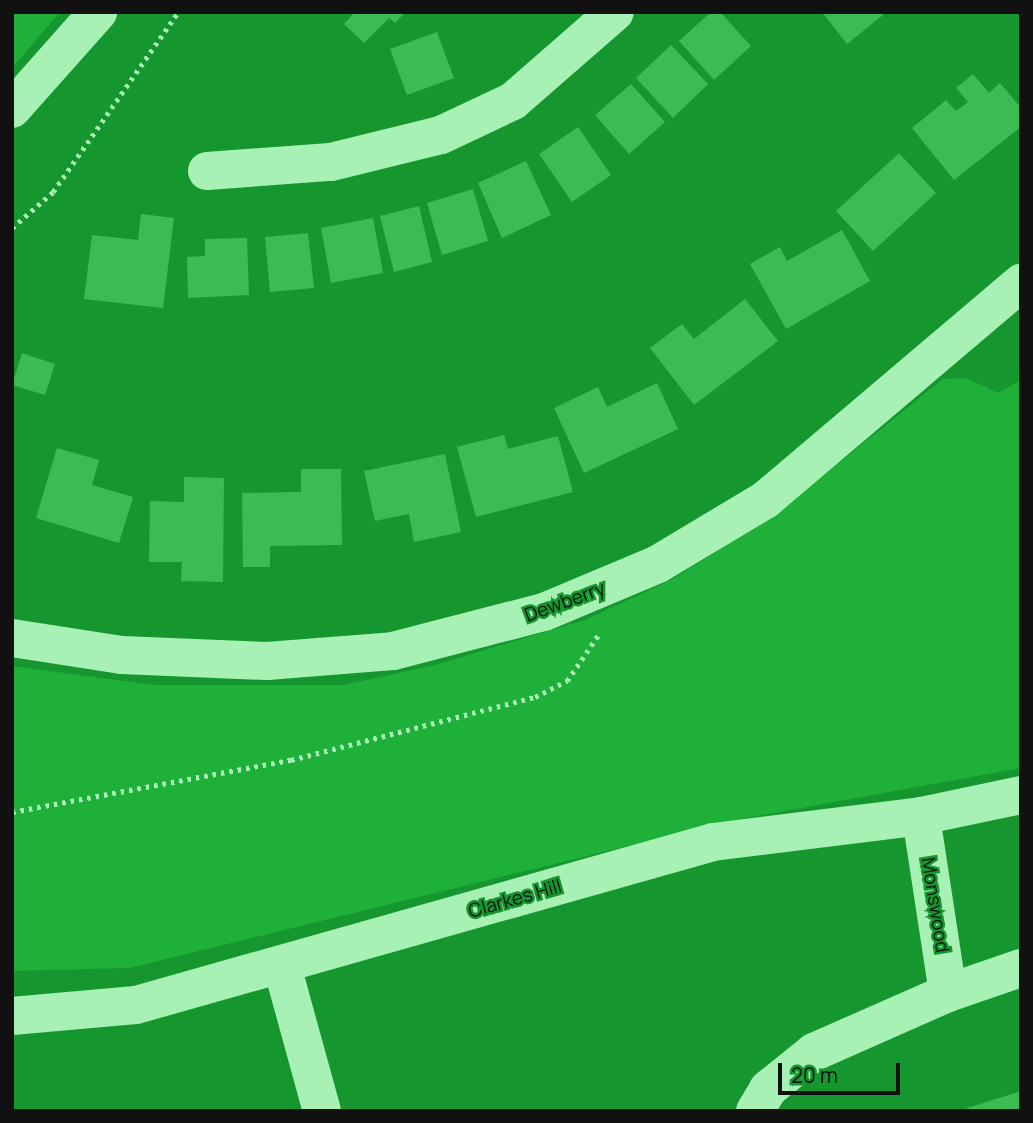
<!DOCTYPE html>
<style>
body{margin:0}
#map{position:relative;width:1033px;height:1123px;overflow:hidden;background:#16962f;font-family:Manrope,sans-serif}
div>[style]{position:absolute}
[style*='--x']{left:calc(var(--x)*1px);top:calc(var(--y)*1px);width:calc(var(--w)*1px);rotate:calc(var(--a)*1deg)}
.green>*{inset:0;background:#1eb039}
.building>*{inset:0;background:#3abc52}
.path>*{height:4.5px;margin-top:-2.25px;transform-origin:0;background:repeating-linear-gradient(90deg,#a8f1b5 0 3.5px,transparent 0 8.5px)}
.minor>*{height:38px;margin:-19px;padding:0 19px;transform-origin:19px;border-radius:19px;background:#a8f1b5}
span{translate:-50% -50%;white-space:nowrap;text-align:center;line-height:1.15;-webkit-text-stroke:5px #16962f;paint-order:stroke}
.street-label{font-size:19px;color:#111}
.frame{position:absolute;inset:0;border:14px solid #111;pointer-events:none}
.scale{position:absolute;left:778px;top:1063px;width:122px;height:32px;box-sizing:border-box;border:4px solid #111;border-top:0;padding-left:9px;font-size:21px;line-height:24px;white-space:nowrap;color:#111;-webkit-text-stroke:5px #16962f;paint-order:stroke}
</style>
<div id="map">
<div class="green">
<i style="clip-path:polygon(12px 12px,60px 12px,12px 68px)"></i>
<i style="clip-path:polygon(966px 378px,998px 393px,1021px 380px,1021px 768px,730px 821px,129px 968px,12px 971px,12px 666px,154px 685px,343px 685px,435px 665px,585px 620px,671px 580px,772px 517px,943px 379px)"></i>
</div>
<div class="building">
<i style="clip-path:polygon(355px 12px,406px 12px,395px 23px,389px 18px,364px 43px,344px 24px)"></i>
<i style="clip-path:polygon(711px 12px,720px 12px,751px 46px,714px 80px,679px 41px)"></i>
<i style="clip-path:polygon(822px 12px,881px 12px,883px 15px,847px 44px)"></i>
<i style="clip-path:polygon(437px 32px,454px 78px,407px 95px,390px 49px)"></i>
<i style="clip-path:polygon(671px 45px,708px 84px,673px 118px,636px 78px)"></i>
<i style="clip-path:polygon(973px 74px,989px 93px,1000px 83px,1021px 108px,1021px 127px,954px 180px,912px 128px,946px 100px,956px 111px,968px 102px,956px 88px)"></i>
<i style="clip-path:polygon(631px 84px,665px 122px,629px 154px,595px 115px)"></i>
<i style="clip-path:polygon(578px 127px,611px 175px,572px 202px,539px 154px)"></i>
<i style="clip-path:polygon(899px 153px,936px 193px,873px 251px,836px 211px)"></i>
<i style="clip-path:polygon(526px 161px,551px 215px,502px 238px,478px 183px)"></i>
<i style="clip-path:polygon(473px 189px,488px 241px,442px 255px,427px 203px)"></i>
<i style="clip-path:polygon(419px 206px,432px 262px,394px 272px,380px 216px)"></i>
<i style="clip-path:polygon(141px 214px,174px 218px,163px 308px,84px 299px,92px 235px,138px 240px)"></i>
<i style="clip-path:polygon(373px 218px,383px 273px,331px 283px,321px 228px)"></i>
<i style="clip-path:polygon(842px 230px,870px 281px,786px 329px,750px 264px,780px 247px,787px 261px)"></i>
<i style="clip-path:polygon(308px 233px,314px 288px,270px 292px,265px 237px)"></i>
<i style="clip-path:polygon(247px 238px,249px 295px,188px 298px,187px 257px,205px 256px,205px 239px)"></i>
<i style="clip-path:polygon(745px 299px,778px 341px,694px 405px,650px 348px,682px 324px,694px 339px)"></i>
<i style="clip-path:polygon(22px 353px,55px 364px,45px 395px,12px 385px)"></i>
<i style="clip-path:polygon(657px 383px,678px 429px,584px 473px,554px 408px,598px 387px,607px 407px)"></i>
<i style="clip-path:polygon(504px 435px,508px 449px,558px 436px,573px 492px,476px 517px,457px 447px)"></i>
<i style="clip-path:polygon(57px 448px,99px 460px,92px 485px,133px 497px,119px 543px,36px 518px)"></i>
<i style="clip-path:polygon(445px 454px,461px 532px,414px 542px,409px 514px,375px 521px,364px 471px)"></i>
<i style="clip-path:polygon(301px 469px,341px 469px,342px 545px,270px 546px,270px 567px,243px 567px,242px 493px,301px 492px)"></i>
<i style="clip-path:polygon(184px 477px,224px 478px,223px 582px,181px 581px,182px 562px,149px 562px,150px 501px,184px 502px)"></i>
<i style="clip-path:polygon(1021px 1091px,1021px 1111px,961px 1111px,961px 1110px)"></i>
</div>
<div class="path">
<i style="--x:12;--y:228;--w:55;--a:-41.3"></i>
<i style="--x:53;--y:192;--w:219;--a:-55.2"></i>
<i style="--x:12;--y:812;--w:284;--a:-10.6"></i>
<i style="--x:291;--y:760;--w:252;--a:-14.5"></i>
<i style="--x:535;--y:697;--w:36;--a:-27"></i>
<i style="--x:567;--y:681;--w:57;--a:-55.8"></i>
</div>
<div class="minor">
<i style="--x:12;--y:109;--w:130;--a:-48.4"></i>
<i style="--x:207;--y:171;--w:124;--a:-4.2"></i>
<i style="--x:331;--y:162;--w:113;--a:-13.8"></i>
<i style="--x:441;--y:135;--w:80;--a:-25.3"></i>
<i style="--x:513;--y:101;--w:135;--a:-41.1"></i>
<i style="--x:12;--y:638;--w:111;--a:8.8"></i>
<i style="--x:122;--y:655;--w:145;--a:2.4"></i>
<i style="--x:267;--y:661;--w:126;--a:-4.5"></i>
<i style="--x:393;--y:651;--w:156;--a:-14.5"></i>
<i style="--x:544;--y:612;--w:124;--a:-22.8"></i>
<i style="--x:658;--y:564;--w:125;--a:-30.9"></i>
<i style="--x:765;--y:500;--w:336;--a:-40.3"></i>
<i style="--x:282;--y:966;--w:150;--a:74.6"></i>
<i style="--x:948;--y:993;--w:77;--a:-18.9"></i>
<i style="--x:12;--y:1016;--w:124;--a:-5.1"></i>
<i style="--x:136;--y:1005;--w:600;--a:-15.77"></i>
<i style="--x:713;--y:842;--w:210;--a:-7.1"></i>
<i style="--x:921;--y:816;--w:102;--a:-11.9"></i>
<i style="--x:755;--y:1111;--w:26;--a:-59"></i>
<i style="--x:768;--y:1089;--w:59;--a:-38.8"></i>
<i style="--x:814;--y:1052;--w:146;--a:-23.8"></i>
<i style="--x:948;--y:993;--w:179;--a:-98.7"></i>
</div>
<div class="street-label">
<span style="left:565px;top:602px;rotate:-20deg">Dewberry</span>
<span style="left:515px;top:899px;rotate:-16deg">Clarkes Hill</span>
<span style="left:935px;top:905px;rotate:81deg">Monswood</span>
</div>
<div class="frame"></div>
<div class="scale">20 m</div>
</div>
